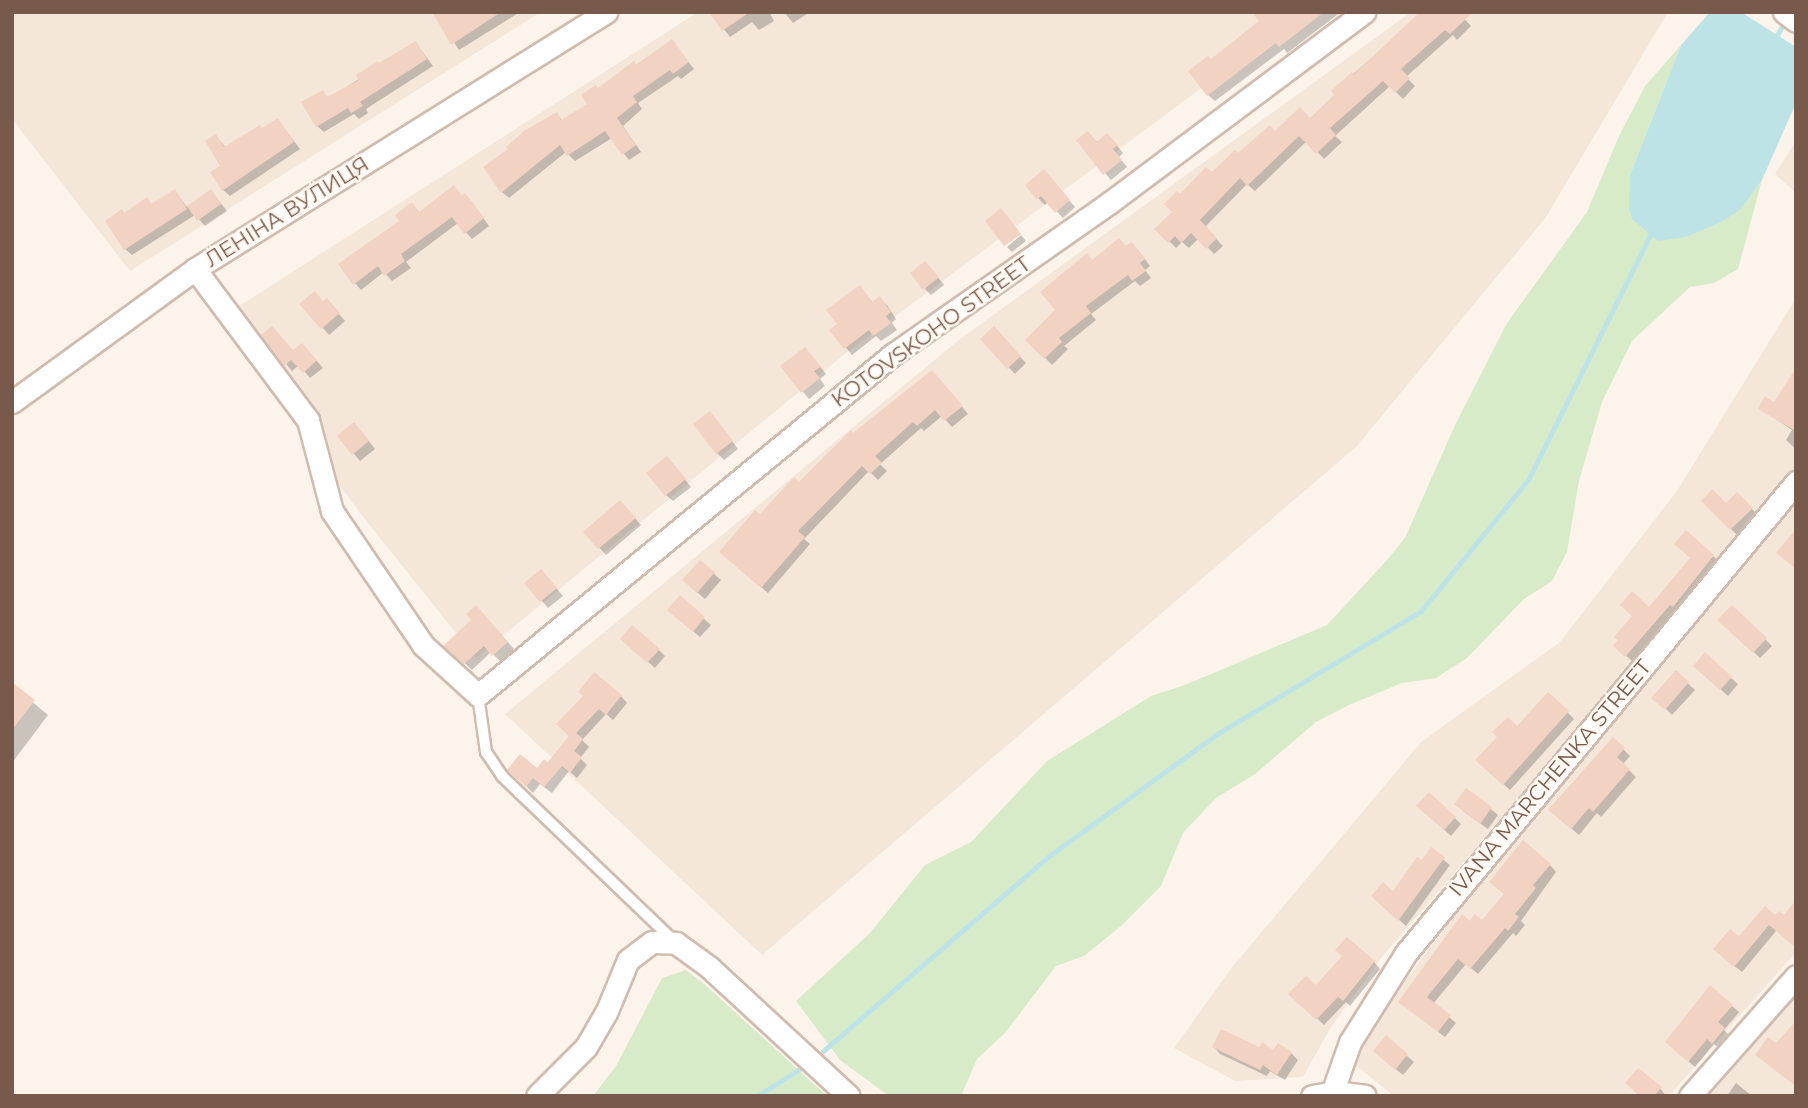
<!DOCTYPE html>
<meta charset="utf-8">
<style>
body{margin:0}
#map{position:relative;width:1808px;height:1108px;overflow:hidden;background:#fcf4eb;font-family:Montserrat,sans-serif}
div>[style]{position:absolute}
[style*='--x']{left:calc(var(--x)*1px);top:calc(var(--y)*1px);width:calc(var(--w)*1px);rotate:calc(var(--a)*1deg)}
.residential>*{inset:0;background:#f4e6d9}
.green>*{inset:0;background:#d8ebc8}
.water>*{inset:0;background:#bee3e7}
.shadow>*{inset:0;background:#0003}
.stream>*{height:5px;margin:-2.5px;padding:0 2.5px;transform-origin:2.5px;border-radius:2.5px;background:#bee3e7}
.building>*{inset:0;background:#f2d2c2}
.roads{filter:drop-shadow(2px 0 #cfbcaf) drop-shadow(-2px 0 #cfbcaf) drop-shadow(0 2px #cfbcaf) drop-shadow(0 -2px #cfbcaf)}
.lane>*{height:10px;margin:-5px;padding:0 5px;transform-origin:5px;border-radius:5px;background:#fff}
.street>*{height:21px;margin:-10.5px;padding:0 10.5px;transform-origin:10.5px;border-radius:10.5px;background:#fff}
span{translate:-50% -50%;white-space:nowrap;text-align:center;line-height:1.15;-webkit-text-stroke:5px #fff9f1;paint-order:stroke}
.street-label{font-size:21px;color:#785a4d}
.frame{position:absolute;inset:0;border:14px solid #785a4d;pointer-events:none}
</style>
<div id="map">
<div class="residential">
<i style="clip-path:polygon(12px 12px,541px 12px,130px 271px,12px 119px)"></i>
<i style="clip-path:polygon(698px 12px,1303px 12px,846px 353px,476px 658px,360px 513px,219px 319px)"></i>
<i style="clip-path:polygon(1411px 12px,1668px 12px,1546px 217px,1356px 447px,762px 955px,505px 714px,960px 339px)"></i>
<i style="clip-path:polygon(1796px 141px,1796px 193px,1775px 174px)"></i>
<i style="clip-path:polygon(1796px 298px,1796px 469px,1599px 705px,1381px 958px,1331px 1027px,1303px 1077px,1235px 1081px,1174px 1048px,1230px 970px,1421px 742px,1560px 642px,1677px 491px)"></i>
<i style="clip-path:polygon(1796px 502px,1796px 952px,1669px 1096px,1394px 1096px,1353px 1063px,1378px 1017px,1461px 907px)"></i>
<i style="clip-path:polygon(1796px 996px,1796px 1096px,1709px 1096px)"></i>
</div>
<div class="green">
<i style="clip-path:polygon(1681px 45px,1630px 175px,1739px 210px,1762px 180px,1738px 269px,1714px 283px,1690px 287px,1632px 341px,1602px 402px,1579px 481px,1567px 552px,1552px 581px,1524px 599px,1467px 658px,1436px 678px,1402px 683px,1349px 705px,1316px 722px,1255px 774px,1216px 798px,1183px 833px,1161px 886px,1121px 926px,1084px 956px,1056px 966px,1005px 1033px,977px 1059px,961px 1096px,889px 1096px,840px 1060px,796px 1001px,870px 933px,925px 865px,971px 842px,1047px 761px,1151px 696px,1185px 685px,1327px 625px,1387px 560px,1405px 538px,1455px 425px,1507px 323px,1587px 212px,1619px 136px,1645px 86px)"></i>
<i style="clip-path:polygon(686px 970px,703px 983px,827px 1096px,593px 1096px,616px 1066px,662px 978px)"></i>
</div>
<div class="water">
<i style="clip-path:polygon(1710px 12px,1741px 12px,1796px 47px,1796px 103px,1762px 180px,1740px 210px,1719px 223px,1686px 237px,1658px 241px,1632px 219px,1629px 208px,1630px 175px,1681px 45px)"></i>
</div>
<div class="shadow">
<i style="clip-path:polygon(434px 12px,520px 12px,459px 50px)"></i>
<i style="clip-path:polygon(716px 12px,769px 12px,774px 21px,759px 30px,752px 22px,730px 37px,713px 15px)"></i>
<i style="clip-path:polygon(784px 12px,810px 12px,793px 23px)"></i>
<i style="clip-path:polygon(1265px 12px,1341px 12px,1287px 53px,1284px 49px,1215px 101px,1208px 95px,1211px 61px,1262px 22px)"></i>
<i style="clip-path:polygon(1426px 12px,1458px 12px,1471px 26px,1457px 40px,1453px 35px,1406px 77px,1415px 86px,1403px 99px,1390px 86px,1335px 136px,1342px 142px,1324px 159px,1307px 141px,1255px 191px,1247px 184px,1205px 227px,1223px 246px,1214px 254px,1199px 238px,1189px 248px,1182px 242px,1176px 248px,1157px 229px,1174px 212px,1180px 196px,1276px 133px,1310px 120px,1337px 95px,1333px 91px)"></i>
<i style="clip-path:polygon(672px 41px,694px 69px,681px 79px,678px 76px,638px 103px,642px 109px,623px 126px,641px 152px,629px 160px,612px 138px,575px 161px,566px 152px,509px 198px,502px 192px,556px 114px,563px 121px,589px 104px,598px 90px)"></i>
<i style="clip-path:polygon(416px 43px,433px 66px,366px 109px,368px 113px,359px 119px,354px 114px,324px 132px,317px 126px,322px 92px,329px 98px)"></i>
<i style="clip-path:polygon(278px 120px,300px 149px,230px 196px,223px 190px,216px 136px,226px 148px)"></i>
<i style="clip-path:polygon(1078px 141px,1114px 142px,1123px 153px,1119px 157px,1127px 167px,1111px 180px)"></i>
<i style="clip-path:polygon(1050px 178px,1075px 207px,1063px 218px,1048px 202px,1045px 205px,1038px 198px)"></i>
<i style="clip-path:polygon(175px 191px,187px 207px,211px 191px,227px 211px,205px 226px,195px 215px,132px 255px,125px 249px,146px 199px,152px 205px)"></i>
<i style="clip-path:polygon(463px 197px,472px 202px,489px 226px,472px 239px,458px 223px,406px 262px,411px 268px,392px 281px,384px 272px,361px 290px,355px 283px,412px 204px,420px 213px)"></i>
<i style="clip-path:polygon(1021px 235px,1026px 241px,1012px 252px,1007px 247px)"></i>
<i style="clip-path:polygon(1138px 250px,1150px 266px,1145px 270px,1151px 278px,1140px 286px,1135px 281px,1091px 314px,1096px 320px,1064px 346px,1068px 349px,1052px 365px,1028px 340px,1058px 311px,1093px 262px)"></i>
<i style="clip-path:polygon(932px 270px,944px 285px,931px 295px,925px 289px)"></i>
<i style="clip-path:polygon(860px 287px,873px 303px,880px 299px,887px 305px,896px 319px,892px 323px,897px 330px,881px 341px,876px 336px,852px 355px,832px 331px,839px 325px)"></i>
<i style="clip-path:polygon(323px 303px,333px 307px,345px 321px,329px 335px,302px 304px)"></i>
<i style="clip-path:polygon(993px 329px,1026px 363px,1015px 374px,982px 339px)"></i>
<i style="clip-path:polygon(263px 336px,293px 352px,309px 352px,323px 368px,310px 378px,299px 365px,292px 371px)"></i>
<i style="clip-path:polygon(811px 355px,826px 374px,820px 379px,825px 386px,809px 399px,782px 366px)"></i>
<i style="clip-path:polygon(939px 379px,968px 414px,952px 427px,942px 416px,924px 431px,921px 428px,880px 464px,887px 471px,878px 480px,869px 471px,804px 539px,810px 544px,768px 593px,728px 559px,760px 517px,853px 436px)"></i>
<i style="clip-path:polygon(1796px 387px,1796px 449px,1786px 440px,1792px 430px,1760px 408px,1775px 404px)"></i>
<i style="clip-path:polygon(716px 420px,738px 449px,724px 460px,717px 453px)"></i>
<i style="clip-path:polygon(361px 431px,375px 449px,360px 461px,339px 436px)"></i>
<i style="clip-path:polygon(673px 465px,691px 487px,673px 501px,666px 495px)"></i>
<i style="clip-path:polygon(1737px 494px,1758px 515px,1738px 536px,1703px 501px,1726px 506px)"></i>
<i style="clip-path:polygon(627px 509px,641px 525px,606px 555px,585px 532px)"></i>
<i style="clip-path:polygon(1713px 556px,1719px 562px,1633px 662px,1622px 652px,1650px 609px)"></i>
<i style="clip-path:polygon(701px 562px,721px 580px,705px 599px,691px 587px)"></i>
<i style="clip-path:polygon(547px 577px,563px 596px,548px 608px,527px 583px)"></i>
<i style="clip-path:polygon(680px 598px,711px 625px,700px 637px,676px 617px)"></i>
<i style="clip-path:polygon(1732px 607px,1772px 646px,1760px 658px,1720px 620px)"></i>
<i style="clip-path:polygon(483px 614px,514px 649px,500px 661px,491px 652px,472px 670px,446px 646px)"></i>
<i style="clip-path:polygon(629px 645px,659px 650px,665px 656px,655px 668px)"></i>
<i style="clip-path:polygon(1676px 672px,1695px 690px,1672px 715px,1654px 697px)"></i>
<i style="clip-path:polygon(1702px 672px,1731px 678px,1738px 684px,1728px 696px)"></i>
<i style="clip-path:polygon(12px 685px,48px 715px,12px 763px)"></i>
<i style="clip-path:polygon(1549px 694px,1574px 719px,1510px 790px,1484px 767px)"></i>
<i style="clip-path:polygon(621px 696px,627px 703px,613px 720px,606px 714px,582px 740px,589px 747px,580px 758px,587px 765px,577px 778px,569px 771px,552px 793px,540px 784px,533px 793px,510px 770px,537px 770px,548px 764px,572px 736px,559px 724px)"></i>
<i style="clip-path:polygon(1613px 739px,1630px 756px,1623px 764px,1636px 777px,1601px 817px,1597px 813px,1579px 835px,1557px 816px)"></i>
<i style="clip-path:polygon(1467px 790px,1498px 815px,1488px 829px,1463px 811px)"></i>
<i style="clip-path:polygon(1425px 812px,1455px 818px,1461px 824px,1451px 836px)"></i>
<i style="clip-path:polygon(1431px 850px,1450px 865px,1406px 926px,1380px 902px,1393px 893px)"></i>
<i style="clip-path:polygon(1550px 865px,1556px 872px,1521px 921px,1525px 925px,1516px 936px,1513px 933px,1478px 974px,1466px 964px,1433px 1004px,1456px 1023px,1445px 1037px,1407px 1008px,1471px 923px,1482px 922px,1506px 894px)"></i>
<i style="clip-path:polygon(1765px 908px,1776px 931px,1742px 972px,1722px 956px)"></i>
<i style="clip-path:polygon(1374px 962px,1380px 969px,1350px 1006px,1346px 1002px,1324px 1025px,1291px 994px,1316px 988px)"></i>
<i style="clip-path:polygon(1732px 1006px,1739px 1012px,1724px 1030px,1730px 1036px,1720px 1049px,1714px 1044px,1695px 1067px,1673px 1048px)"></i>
<i style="clip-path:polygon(1386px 1038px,1414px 1062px,1403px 1075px,1382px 1058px)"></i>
<i style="clip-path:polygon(1214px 1047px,1291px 1053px,1298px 1060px,1285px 1080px,1270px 1071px,1267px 1076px,1220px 1054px)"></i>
<i style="clip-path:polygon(1736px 1083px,1752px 1096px,1727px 1096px)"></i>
<i style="clip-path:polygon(1660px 1088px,1666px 1096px,1641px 1096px)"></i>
</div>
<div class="stream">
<i style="--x:1774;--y:41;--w:19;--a:-62"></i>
<i style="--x:823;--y:1051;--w:298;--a:-40.8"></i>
<i style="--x:1049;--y:856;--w:208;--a:-36"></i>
<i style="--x:1217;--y:734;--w:238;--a:-31.1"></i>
<i style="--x:1421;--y:611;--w:169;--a:-50.8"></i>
<i style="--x:1528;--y:480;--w:280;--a:-63.5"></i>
<i style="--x:757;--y:1096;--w:52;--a:-32.5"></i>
</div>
<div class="building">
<i style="clip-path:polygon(432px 12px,501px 12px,451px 45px)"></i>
<i style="clip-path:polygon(709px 12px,750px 12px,722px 31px)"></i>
<i style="clip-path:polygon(1252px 12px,1324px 12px,1279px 47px,1276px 43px,1207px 96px,1188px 71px,1208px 56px,1211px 59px,1259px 21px)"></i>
<i style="clip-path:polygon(1420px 12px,1473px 12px,1450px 34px,1445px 30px,1401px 69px,1410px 78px,1395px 93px,1383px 81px,1330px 128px,1336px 135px,1316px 154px,1299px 136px,1247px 186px,1240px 178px,1200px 220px,1217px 238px,1206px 249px,1191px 233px,1181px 243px,1175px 236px,1168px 243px,1154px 229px,1172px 212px,1164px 204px,1177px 191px,1180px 194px,1206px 167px,1212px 172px,1235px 150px,1238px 153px,1270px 125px,1275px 131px,1300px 107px,1310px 118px,1334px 95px,1331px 91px,1352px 72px,1354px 74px)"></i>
<i style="clip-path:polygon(672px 39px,689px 62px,673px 74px,670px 70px,633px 96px,637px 102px,617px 118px,636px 145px,622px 155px,605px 131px,567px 156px,560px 145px,501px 193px,483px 167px,508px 149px,506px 147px,524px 131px,557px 112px,561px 120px,587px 104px,581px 95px,596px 85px,598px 88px,634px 61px,636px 65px)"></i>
<i style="clip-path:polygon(416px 41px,427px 59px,360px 102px,363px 106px,351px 113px,348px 108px,316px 127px,301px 102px,323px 90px,327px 97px,359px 80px,356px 75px,378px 61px,379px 63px)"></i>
<i style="clip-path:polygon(278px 118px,294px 142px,222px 191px,210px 172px,220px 166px,205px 141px,216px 134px,224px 147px,260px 125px,262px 128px)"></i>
<i style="clip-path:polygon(1088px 131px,1097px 142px,1107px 133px,1118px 145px,1113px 149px,1122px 160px,1103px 175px,1076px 140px)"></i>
<i style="clip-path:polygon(1044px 169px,1070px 200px,1055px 213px,1041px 196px,1037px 200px,1025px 185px)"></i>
<i style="clip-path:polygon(454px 185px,462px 196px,465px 193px,484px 218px,464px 234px,452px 217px,401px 254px,405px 261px,384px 276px,378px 266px,353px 285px,338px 264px,399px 221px,395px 215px,412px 202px,419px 212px)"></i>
<i style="clip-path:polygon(175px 189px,187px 209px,124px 250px,105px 221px,122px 209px,124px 213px,147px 197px,151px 204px)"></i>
<i style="clip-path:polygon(211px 189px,221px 204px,197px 221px,187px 206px)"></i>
<i style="clip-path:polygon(1001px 208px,1021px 234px,1004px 246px,985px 221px)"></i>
<i style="clip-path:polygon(1119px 238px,1126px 246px,1132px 242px,1145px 259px,1140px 263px,1146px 271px,1132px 281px,1128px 275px,1086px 306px,1091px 313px,1059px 338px,1062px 342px,1044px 359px,1025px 340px,1055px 310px,1040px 292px,1087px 253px,1092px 260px)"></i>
<i style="clip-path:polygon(925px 261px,939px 277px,923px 290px,910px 273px)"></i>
<i style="clip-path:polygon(860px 285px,872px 302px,880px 296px,891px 312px,886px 316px,891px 323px,873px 336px,869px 330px,844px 349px,829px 330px,837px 324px,826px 310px)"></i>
<i style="clip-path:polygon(315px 291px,323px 301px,327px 298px,340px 313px,321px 329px,299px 304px)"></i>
<i style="clip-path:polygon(272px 326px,293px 350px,302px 343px,317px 360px,303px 373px,291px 360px,284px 366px,261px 335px)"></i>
<i style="clip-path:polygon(994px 326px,1021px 356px,1007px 369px,980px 339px)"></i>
<i style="clip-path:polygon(805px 347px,821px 367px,814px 371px,820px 378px,801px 393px,780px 366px)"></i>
<i style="clip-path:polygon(1796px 368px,1796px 431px,1758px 409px,1765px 396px,1774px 402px)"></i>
<i style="clip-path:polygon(932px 370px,963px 406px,944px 421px,935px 410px,917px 426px,913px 422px,875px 456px,882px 463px,870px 474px,862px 466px,798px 531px,805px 537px,761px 588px,719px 552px,755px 510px,760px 514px,794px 477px,799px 482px,851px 430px,853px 433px)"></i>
<i style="clip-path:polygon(710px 411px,733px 441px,716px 454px,693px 424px)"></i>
<i style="clip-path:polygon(354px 422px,369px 441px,352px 455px,337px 436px)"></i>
<i style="clip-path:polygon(667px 456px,686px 479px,665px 496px,646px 473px)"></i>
<i style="clip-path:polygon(1712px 489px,1726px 503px,1737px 492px,1753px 508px,1730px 530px,1701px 501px)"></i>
<i style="clip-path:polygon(620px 500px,636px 518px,598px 549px,583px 532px)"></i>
<i style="clip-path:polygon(1796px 529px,1796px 569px,1776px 553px)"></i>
<i style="clip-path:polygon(1686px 530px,1714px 555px,1673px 607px,1670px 605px,1625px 657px,1613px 646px,1618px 640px,1614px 637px,1632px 616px,1620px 605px,1632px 591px,1649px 607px,1690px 558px,1674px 544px)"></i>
<i style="clip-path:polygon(700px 560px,715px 572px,697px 593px,682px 580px)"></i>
<i style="clip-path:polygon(541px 569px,557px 588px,540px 602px,524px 583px)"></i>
<i style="clip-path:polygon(680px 595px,705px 617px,693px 632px,667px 610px)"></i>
<i style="clip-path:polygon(476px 605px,508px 642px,492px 656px,484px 646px,464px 664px,443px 646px,471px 620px,466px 614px)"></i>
<i style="clip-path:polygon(1732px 605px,1767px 638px,1753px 653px,1717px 620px)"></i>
<i style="clip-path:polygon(632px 625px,660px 649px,647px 663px,620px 639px)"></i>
<i style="clip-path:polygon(1705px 652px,1732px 677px,1720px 690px,1693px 666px)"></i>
<i style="clip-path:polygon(1676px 670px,1689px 682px,1665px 710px,1651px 698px)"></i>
<i style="clip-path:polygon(594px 672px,622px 695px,606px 715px,599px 709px,576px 733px,583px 739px,574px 751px,582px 757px,570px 773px,562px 766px,544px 787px,533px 778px,526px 787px,507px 770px,520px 754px,537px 768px,544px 759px,548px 762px,569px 736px,556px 724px,583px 696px,578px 692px)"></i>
<i style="clip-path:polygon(12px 682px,35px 700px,12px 730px)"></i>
<i style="clip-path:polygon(1548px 692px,1569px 711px,1503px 785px,1475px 760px,1497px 737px,1492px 732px,1508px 717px,1517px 726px)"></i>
<i style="clip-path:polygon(1613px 737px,1625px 748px,1617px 757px,1630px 769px,1593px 812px,1589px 808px,1571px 829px,1548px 810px)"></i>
<i style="clip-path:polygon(1466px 788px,1492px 807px,1480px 824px,1454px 804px)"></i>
<i style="clip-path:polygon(1429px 792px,1456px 817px,1444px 830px,1416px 806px)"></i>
<i style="clip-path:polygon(1523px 840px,1551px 864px,1533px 885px,1536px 888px,1515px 914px,1519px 917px,1508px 931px,1505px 928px,1470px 969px,1458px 959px,1427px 997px,1451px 1015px,1438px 1032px,1398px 1002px,1462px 914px,1470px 921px,1475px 914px,1482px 920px,1504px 894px,1489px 882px)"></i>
<i style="clip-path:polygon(1431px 847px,1445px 857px,1398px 921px,1371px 896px,1383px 882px,1393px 891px,1417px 857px,1422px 860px)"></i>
<i style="clip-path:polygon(1796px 900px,1796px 948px,1769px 925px,1734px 967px,1713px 949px,1730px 929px,1739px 936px,1765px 906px,1775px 915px,1779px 911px,1784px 915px)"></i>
<i style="clip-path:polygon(1347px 937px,1375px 961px,1343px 1001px,1338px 997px,1316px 1020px,1288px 994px,1306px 976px,1316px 985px,1342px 956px,1335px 950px)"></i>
<i style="clip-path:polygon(1710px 985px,1733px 1005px,1718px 1022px,1725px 1028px,1712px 1044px,1707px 1039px,1688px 1062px,1665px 1042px)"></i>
<i style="clip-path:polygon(1796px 1021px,1796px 1086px,1755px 1055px,1768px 1037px,1776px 1043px)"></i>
<i style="clip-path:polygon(1221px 1029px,1259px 1047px,1262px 1042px,1273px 1050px,1278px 1043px,1292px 1052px,1277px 1075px,1263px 1065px,1260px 1070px,1212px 1047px)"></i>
<i style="clip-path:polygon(1386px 1035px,1408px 1054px,1395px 1070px,1373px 1051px)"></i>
<i style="clip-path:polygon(1638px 1068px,1662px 1087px,1654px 1096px,1640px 1096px,1625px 1083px)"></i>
</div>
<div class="roads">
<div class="lane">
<i style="--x:478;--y:695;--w:58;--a:82"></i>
<i style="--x:486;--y:752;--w:29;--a:56"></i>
<i style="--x:502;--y:776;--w:240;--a:43.8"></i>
</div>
<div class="street">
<i style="--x:1784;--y:12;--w:15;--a:37"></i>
<i style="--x:195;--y:269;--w:189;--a:53.2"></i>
<i style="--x:308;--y:420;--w:94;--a:75.2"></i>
<i style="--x:332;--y:511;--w:162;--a:55.8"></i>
<i style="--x:423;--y:645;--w:74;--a:42.3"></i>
<i style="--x:478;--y:695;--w:536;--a:-39.39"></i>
<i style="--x:892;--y:355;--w:265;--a:-35"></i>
<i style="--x:1109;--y:203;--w:319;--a:-36.8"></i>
<i style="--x:12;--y:402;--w:226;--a:-36"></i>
<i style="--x:195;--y:269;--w:485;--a:-32"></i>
<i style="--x:537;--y:1096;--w:69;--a:-45"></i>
<i style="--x:586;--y:1047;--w:39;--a:-60"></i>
<i style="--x:606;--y:1013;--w:57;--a:-67.5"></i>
<i style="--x:628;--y:960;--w:30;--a:-37"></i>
<i style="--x:652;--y:942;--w:24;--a:2"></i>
<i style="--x:676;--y:943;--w:41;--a:36"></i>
<i style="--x:709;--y:967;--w:190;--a:42.7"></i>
<i style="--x:1312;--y:1096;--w:22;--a:-10"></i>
<i style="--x:1334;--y:1092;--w:31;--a:7"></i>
<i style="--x:1331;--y:1096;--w:57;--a:-70.6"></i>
<i style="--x:1350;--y:1042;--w:105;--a:-57.8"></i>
<i style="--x:1406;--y:953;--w:612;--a:-50.37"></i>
<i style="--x:1690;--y:1096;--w:160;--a:-48.5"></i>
</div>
</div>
<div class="street-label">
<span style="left:287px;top:212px;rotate:-32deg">ЛЕНІНА ВУЛИЦЯ</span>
<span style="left:931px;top:332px;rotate:-36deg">KOTOVSKOHO STREET</span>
<span style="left:1550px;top:778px;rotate:-50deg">IVANA MARCHENKA STREET</span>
</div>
<div class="frame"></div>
</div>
